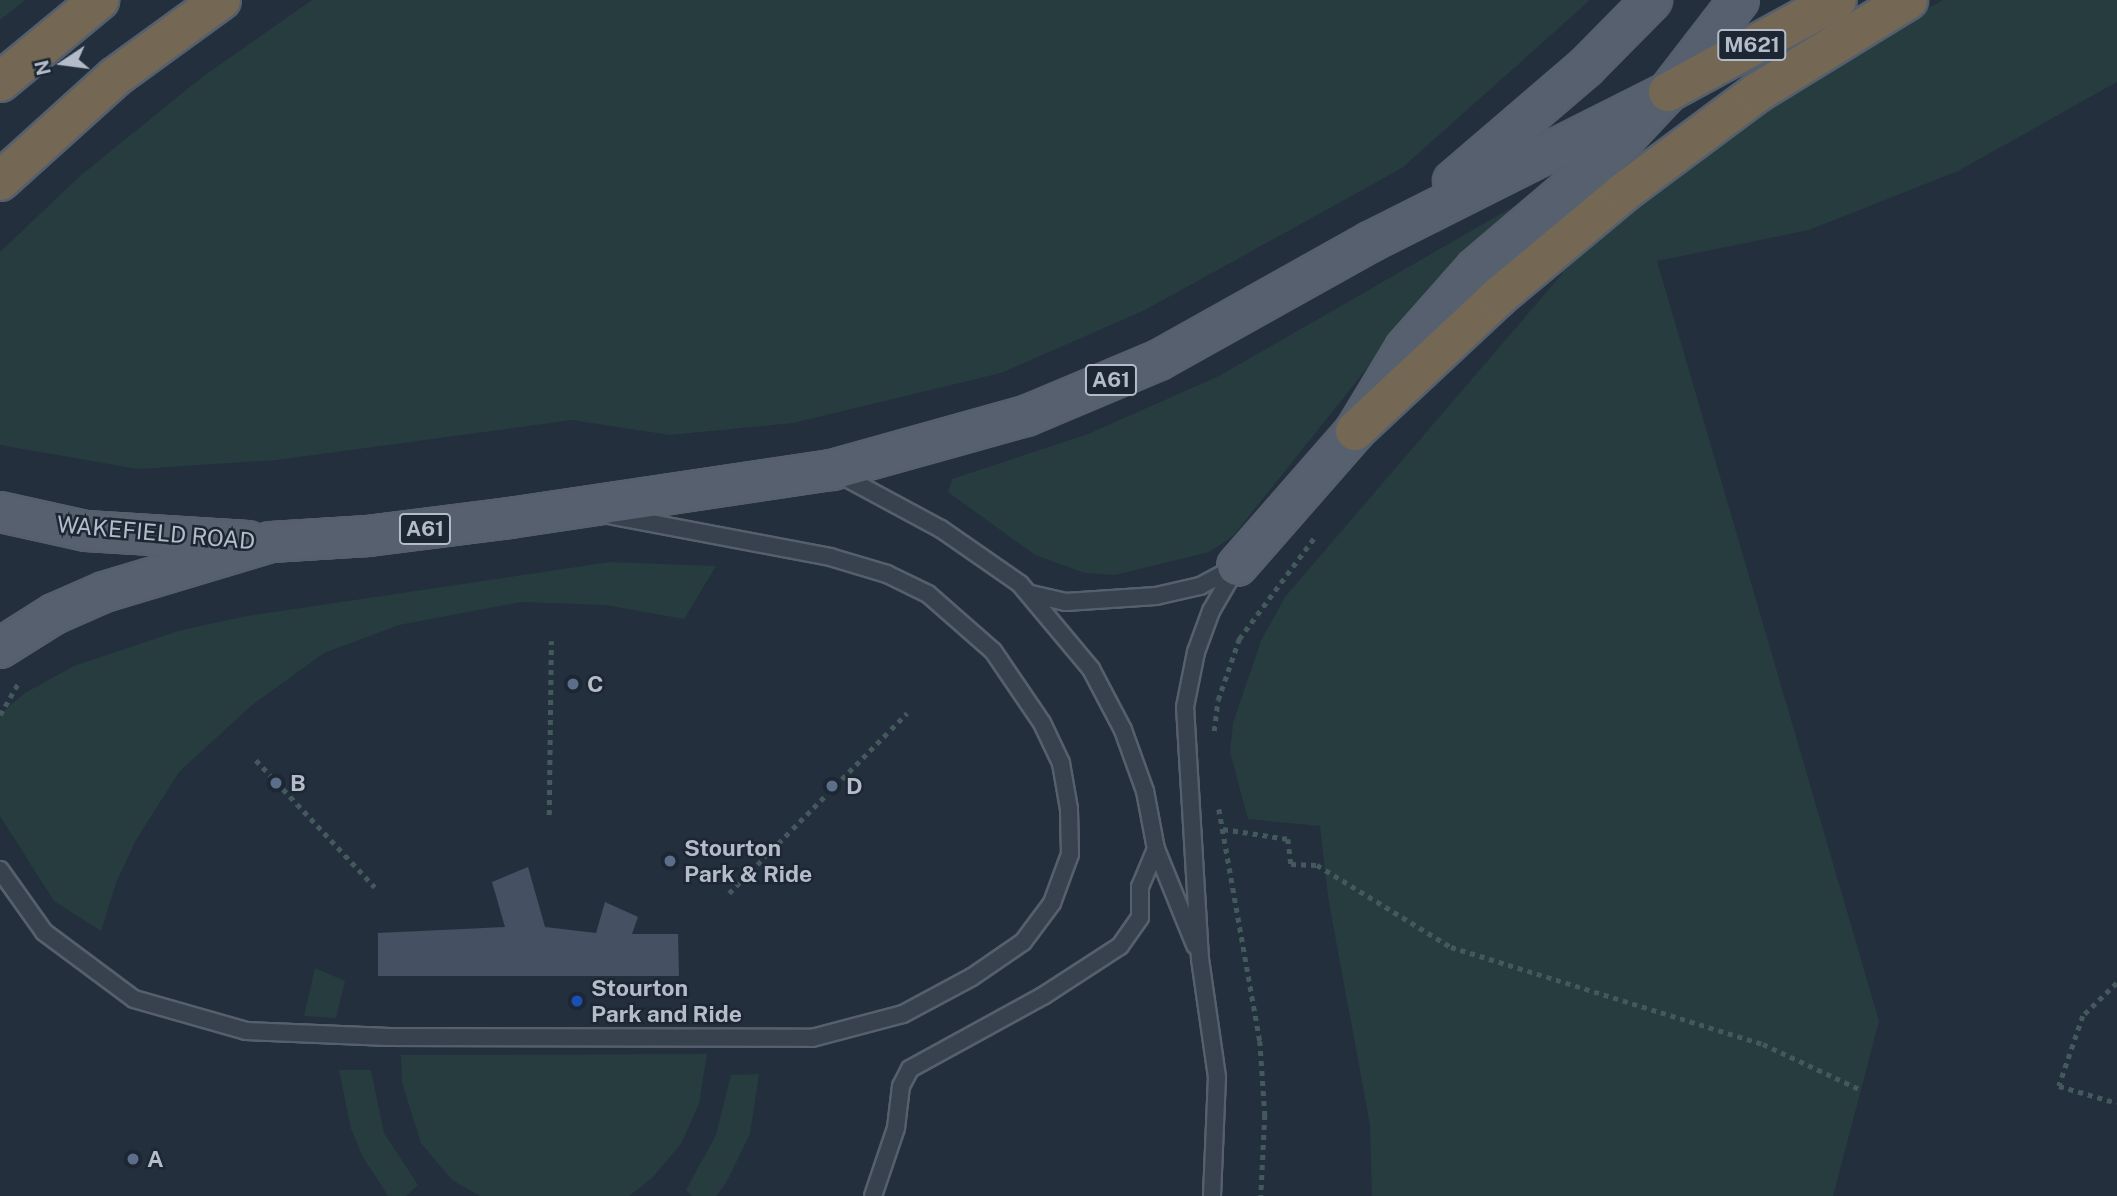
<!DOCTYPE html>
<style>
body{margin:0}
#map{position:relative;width:2117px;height:1196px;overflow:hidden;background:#242f3e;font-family:"Public Sans",sans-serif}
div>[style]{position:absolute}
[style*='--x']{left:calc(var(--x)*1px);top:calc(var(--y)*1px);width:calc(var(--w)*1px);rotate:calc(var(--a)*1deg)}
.green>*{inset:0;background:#263c3f}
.building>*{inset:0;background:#455162}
.path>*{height:4.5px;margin-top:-2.25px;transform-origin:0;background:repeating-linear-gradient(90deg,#44595c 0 5px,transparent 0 10px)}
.roads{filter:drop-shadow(2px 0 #565f6c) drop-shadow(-2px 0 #565f6c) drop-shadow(0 2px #565f6c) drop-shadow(0 -2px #565f6c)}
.lane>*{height:16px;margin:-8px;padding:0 8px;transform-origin:8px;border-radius:8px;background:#38414e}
.primary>*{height:38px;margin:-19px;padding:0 19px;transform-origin:19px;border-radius:19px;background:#56606e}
.highway>*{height:38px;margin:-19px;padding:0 19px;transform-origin:19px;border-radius:19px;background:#746855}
.dots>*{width:19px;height:19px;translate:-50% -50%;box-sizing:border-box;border:4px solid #1d2633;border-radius:50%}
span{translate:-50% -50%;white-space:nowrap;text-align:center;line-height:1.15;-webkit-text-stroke:5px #1d2633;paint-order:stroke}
.shield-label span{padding:2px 5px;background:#1d2633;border:2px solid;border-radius:5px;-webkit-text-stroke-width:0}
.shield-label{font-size:21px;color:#b4bcc9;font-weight:700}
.street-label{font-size:23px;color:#b4bcc9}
.poi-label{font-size:23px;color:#b4bcc9;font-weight:700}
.left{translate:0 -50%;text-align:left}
.north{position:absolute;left:28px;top:28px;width:70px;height:70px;-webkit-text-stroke:5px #1d2633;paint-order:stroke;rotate:257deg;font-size:19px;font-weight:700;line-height:28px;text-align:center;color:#b4bcc9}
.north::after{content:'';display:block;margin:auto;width:24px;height:32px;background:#b4bcc9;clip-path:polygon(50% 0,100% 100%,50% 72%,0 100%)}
</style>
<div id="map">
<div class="green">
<i style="clip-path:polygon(0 0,25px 0,0 20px)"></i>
<i style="clip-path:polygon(312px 0,1590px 0,1402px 168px,1145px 310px,1001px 373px,793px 423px,670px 435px,572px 420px,276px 460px,138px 469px,0 445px,0 252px,80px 176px,201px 78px)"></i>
<i style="clip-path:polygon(1943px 0,2117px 0,2117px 82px,1958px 171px,1809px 230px,1657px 261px,1879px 1021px,1833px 1196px,1372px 1196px,1370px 1125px,1328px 897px,1320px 826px,1248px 819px,1230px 752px,1233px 723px,1261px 641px,1285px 597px,1562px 274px,1614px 178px)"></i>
<i style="clip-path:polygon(1525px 200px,1391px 338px,1233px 536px,1209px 552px,1115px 575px,1085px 573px,1035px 555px,948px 492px,952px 479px,1088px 434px,1219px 376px)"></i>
<i style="clip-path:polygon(610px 562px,716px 566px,684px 619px,606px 605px,521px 602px,399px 625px,324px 653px,252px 705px,179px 772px,136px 840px,116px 883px,101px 931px,54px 901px,0 816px,0 714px,25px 693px,74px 666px,178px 631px,247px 616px)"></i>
<i style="clip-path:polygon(315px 968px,345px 981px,336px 1018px,304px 1016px)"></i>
<i style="clip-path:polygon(707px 1054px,699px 1104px,681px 1144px,652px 1178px,629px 1196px,480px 1196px,452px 1180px,421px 1143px,402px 1083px,401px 1055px)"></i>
<i style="clip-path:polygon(339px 1070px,371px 1070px,384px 1133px,418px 1185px,406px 1196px,388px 1196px,363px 1157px,351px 1129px)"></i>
<i style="clip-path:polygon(759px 1074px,750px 1134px,726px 1183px,716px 1196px,692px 1196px,686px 1190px,716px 1135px,731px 1075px)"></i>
</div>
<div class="building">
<i style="clip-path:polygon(528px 867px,545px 927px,596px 933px,605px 902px,638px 917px,632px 934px,678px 934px,679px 976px,378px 976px,378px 933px,505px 927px,492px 882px)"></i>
</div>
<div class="path">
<i style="--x:0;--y:715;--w:40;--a:-60.3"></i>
<i style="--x:1214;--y:731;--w:31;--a:-83"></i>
<i style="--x:1218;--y:700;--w:65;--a:-71"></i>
<i style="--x:1239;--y:639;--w:126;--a:-53.4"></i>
<i style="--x:256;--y:760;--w:174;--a:46.9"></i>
<i style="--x:1219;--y:809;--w:236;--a:80"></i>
<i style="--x:1260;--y:1041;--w:74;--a:86.1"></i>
<i style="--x:1265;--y:1115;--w:81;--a:92.8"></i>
<i style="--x:549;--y:815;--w:174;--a:-89.3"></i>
<i style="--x:1223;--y:829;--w:66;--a:8.7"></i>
<i style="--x:1288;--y:839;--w:25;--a:83"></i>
<i style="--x:1291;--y:864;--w:26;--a:2"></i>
<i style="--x:1317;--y:865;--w:157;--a:31.5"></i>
<i style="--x:1451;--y:947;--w:327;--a:17.3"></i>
<i style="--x:1763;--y:1044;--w:108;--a:25.1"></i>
<i style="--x:729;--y:893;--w:253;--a:-45.3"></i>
<i style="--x:2117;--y:983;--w:47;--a:135.9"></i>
<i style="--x:2083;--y:1016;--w:74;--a:108.9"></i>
<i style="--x:2059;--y:1086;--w:60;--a:16.3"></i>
</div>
<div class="roads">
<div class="lane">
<i style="--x:837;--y:473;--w:118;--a:28.3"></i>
<i style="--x:941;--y:529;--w:96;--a:34.8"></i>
<i style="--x:1020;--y:584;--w:111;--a:50.1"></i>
<i style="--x:1091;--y:669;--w:69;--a:62.3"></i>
<i style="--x:1123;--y:730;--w:65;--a:70.2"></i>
<i style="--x:1145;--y:791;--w:59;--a:79.3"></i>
<i style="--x:1156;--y:849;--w:104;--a:67.9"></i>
<i style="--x:1031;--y:594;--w:36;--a:13"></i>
<i style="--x:1066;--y:602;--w:90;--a:-3.8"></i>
<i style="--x:1156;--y:596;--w:45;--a:-12.8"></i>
<i style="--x:1200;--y:586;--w:41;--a:-27.8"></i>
<i style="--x:0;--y:870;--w:76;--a:54.6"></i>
<i style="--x:44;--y:932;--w:112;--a:36.7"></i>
<i style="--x:134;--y:999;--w:116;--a:15.9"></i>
<i style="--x:246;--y:1031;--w:143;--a:2.4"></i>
<i style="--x:389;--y:1037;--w:423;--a:0.1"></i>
<i style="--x:812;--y:1038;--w:94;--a:-14.8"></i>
<i style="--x:903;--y:1014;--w:78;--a:-28.2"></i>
<i style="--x:972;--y:977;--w:62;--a:-34.5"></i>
<i style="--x:1023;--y:942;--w:49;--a:-53.4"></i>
<i style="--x:1052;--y:903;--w:52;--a:-69.8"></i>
<i style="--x:1070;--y:854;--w:45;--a:-91.3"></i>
<i style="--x:1069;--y:809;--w:47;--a:-99.9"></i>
<i style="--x:1061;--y:763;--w:44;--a:-115.4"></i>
<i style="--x:1042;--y:723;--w:87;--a:-124.2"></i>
<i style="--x:993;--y:651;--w:86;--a:-138.8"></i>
<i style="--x:928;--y:594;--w:46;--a:-154"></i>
<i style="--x:887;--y:574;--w:59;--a:-163.4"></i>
<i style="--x:830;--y:557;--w:221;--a:-169.3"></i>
<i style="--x:873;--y:1196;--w:72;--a:-71.3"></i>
<i style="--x:896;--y:1128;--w:42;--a:-83.2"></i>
<i style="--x:901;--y:1086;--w:19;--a:-62"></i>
<i style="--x:910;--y:1069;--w:152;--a:-28.8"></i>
<i style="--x:1043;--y:996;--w:92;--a:-33"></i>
<i style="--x:1120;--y:946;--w:35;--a:-55"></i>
<i style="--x:1140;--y:917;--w:30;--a:-90"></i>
<i style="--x:1140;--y:887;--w:41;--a:-67.2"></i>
<i style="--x:1212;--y:1196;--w:119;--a:-87.6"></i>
<i style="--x:1217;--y:1077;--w:119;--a:-98.2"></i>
<i style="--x:1200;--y:959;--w:252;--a:-93.4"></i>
<i style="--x:1185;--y:707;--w:56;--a:-78.7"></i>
<i style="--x:1196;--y:652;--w:44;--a:-69.9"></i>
<i style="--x:1211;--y:611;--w:52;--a:-60"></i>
</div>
<div class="primary">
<i style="--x:1453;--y:181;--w:175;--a:-40.6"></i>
<i style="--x:1586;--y:67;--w:94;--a:-45.4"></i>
<i style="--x:0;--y:512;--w:88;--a:12.5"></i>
<i style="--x:86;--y:531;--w:162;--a:3.5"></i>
<i style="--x:1237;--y:566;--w:179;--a:-48.8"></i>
<i style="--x:1355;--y:431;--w:97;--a:-58.9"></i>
<i style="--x:1405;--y:348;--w:107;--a:-48.4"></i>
<i style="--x:1476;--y:268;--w:175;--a:-40.4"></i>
<i style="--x:1609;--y:155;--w:86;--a:-46.9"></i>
<i style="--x:1668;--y:92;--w:116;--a:-52.3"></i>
<i style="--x:0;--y:648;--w:64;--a:-32.2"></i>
<i style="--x:54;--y:614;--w:55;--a:-23.7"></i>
<i style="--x:104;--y:592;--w:174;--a:-16.7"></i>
<i style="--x:271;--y:542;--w:97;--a:-3.5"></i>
<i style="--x:368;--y:536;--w:143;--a:-7.2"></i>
<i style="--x:510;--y:518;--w:326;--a:-8.5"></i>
<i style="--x:832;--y:470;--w:201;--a:-15.6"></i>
<i style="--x:1026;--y:416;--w:144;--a:-22.8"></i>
<i style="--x:1159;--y:360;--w:242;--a:-29.2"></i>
<i style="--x:1370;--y:242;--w:334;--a:-26.7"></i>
</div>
<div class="highway">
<i style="--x:0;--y:82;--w:129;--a:-39.6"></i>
<i style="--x:1668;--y:92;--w:192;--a:-28.6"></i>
<i style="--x:0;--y:181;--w:155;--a:-42.1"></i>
<i style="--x:115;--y:77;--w:131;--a:-36"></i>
<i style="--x:1355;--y:431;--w:196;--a:-43.1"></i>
<i style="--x:1498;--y:297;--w:164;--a:-39.8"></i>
<i style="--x:1624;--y:192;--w:167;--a:-36.7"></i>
<i style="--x:1758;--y:92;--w:176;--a:-31.5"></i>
</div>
</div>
<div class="dots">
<i style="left:573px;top:684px;background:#5c6f8a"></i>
<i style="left:276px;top:783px;background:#5c6f8a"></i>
<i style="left:832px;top:786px;background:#5c6f8a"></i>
<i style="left:670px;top:861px;background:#5c6f8a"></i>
<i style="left:577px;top:1001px;background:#1a4fb4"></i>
<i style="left:133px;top:1159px;background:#5c6f8a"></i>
</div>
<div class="shield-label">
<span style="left:1752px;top:45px">M621</span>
<span style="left:1111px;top:380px">A61</span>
<span style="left:425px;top:529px">A61</span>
</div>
<div class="street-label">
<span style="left:156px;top:533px;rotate:5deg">WAKEFIELD ROAD</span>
</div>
<div class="poi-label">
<span class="left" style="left:587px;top:684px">C</span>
<span class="left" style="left:290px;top:783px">B</span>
<span class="left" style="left:846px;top:786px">D</span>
<span class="left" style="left:684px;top:861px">Stourton<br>Park &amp; Ride</span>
<span class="left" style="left:591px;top:1001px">Stourton<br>Park and Ride</span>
<span class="left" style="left:147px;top:1159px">A</span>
</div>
<div class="north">N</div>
</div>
